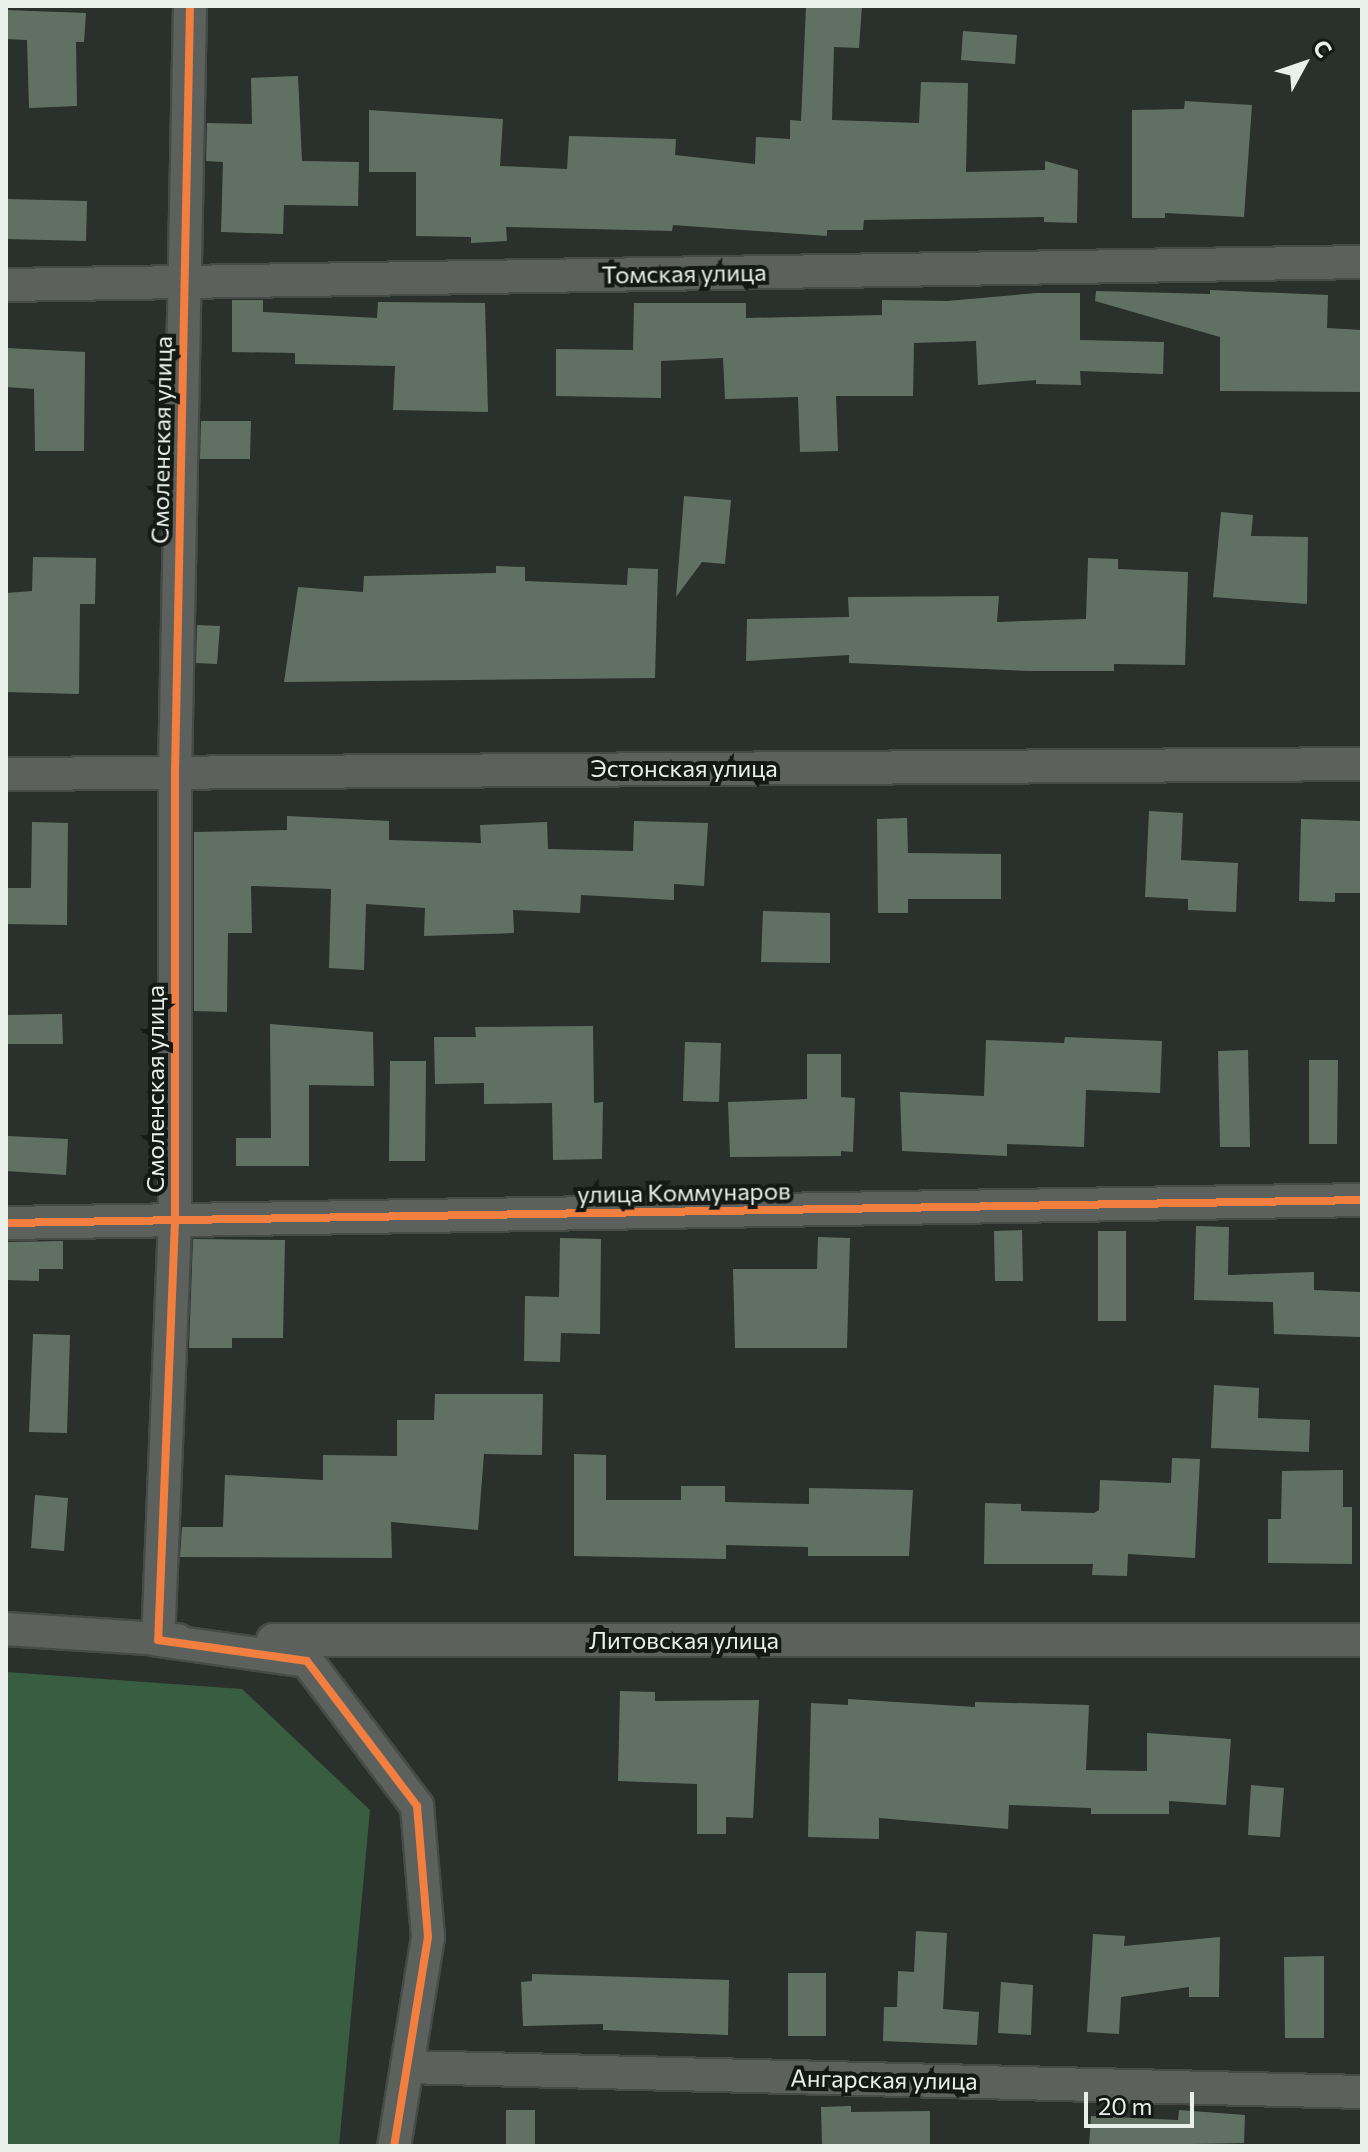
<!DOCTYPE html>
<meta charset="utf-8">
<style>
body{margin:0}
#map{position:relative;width:1368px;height:2152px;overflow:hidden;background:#2a302b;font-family:Commissioner,sans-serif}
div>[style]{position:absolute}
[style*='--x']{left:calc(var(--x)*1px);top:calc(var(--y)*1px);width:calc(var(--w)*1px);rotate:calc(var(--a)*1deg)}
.green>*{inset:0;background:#385d41}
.building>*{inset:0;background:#607164}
.roads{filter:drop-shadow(2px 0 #474b47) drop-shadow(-2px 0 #474b47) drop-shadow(0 2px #474b47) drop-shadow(0 -2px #474b47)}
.minor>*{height:32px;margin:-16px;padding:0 16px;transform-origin:16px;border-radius:16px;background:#5c615d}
.cycleway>*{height:8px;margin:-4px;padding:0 4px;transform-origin:4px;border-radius:4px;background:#f27e40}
span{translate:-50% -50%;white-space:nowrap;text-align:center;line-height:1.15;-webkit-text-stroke:8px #141915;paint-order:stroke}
.street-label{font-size:24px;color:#e9f0ea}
.frame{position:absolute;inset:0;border:8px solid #e9f0ea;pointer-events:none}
.north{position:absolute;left:1264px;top:24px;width:80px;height:80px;-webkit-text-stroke:6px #141915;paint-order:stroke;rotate:50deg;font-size:22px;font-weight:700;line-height:32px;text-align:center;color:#e9f0ea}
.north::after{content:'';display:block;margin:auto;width:28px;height:36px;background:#e9f0ea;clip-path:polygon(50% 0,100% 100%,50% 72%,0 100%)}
.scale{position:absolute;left:1084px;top:2092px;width:110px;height:36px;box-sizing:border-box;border:4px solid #e9f0ea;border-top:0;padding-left:10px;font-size:24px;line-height:28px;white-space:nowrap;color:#e9f0ea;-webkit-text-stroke:6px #141915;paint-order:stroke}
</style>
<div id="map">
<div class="green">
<i style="clip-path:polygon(6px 1672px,242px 1689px,370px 1810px,339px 2146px,6px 2146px)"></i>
</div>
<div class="building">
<i style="clip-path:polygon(806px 6px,862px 6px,859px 48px,834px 47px,832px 120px,919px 123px,921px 82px,968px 83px,966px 172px,1045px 170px,1045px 161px,1078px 170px,1077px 223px,1044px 222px,1044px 217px,864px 220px,863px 230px,827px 230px,827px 236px,673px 225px,672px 231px,506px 227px,507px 241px,471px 243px,471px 237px,416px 236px,416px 172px,369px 172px,369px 110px,503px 119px,500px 166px,567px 169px,569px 136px,676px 139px,675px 155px,755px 164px,756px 137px,790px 139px,790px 120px,801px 121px)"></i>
<i style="clip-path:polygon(6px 10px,86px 13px,84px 42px,76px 42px,77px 106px,29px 108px,27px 40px,6px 39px)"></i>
<i style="clip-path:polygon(963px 31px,1017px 35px,1015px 64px,961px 60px)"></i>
<i style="clip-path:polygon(298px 76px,302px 161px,359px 162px,358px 206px,284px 205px,283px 234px,221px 232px,223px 162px,206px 161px,207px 123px,252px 124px,251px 78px)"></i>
<i style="clip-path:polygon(1185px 101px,1252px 105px,1244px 217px,1165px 213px,1165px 218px,1132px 218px,1132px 110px,1184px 109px)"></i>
<i style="clip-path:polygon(6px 199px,87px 201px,86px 241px,6px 239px)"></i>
<i style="clip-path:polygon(1210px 290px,1328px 295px,1327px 328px,1362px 330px,1362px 392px,1220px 391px,1220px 337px,1095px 301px,1096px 291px,1210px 294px)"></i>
<i style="clip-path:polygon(1037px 293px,1080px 293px,1080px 340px,1164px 342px,1163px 374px,1080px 371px,1081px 385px,1036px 384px,1036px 380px,978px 385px,976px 341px,914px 343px,913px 396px,836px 396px,838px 451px,800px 452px,798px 397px,725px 399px,723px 358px,661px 361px,661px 398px,556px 396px,556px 349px,633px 350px,634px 303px,746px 303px,746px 318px,882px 315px,882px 300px,947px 301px)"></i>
<i style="clip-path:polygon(232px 300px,263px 300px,263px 312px,377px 318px,378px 302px,485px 303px,488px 412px,393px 410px,395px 366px,295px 364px,295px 353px,232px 352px)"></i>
<i style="clip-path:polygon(6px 348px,85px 352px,84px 451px,35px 451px,34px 389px,6px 387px)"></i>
<i style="clip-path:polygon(201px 421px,251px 421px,250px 459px,200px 459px)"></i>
<i style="clip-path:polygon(684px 496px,731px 500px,725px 564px,702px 562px,676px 597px)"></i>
<i style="clip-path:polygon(1221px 512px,1253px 515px,1251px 536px,1308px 537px,1307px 604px,1213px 597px)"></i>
<i style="clip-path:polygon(33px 557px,96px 558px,95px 604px,80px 604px,79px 694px,6px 692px,6px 593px,32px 591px)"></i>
<i style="clip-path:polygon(1088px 558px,1118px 559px,1118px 569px,1188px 572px,1185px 665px,1114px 664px,1114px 671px,1030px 671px,849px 663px,849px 655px,746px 661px,747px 619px,849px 617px,848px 597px,999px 596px,997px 622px,1086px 619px)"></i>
<i style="clip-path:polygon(496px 566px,525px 567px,525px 581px,627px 585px,628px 568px,658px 569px,655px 678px,284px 682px,298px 587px,363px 592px,364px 576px,496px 573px)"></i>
<i style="clip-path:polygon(197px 625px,220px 626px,217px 664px,196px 663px)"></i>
<i style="clip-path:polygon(1149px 811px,1183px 813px,1181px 860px,1238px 863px,1236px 912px,1188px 910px,1188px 899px,1145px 897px)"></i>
<i style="clip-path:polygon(287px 816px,389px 821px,389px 840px,481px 843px,480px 825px,547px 822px,548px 849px,633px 851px,634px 821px,708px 823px,704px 886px,674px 884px,674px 900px,581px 895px,580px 913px,513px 910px,514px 933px,424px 936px,425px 908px,366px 904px,364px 970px,329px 968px,331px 889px,251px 886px,252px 933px,228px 933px,227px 1012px,194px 1011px,194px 832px,287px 830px)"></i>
<i style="clip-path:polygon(907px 818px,908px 853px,1001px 854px,1001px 899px,908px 899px,908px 913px,878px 913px,877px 819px)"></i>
<i style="clip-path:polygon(1301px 819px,1362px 821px,1362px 893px,1335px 893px,1335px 902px,1299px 901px)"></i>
<i style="clip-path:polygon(32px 822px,68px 823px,67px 925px,6px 924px,6px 888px,31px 888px)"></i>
<i style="clip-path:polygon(763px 911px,830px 913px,830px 963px,761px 962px)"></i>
<i style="clip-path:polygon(62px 1014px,63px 1044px,6px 1044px,6px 1015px)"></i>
<i style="clip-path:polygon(270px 1024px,373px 1032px,374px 1086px,309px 1085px,309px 1166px,236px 1166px,236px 1138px,271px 1138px)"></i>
<i style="clip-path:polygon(593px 1026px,594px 1103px,603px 1102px,602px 1159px,553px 1160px,552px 1103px,484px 1104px,484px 1083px,435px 1084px,434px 1037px,476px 1037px,475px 1027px)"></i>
<i style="clip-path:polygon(1065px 1037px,1162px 1041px,1160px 1093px,1086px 1090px,1084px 1147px,1007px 1144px,1007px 1156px,902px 1151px,900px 1092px,984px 1096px,986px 1040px,1064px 1043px)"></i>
<i style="clip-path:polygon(685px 1042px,721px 1043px,719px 1102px,683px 1101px)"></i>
<i style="clip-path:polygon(1248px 1050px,1250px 1147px,1220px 1147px,1218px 1051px)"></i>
<i style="clip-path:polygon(807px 1054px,841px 1054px,841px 1097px,855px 1098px,853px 1152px,841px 1151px,841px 1156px,730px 1157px,728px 1102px,807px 1099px)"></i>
<i style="clip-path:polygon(1309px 1060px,1338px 1060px,1337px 1144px,1309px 1144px)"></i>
<i style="clip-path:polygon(390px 1061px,426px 1061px,425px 1161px,389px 1161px)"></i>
<i style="clip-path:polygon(8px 1136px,68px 1139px,66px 1175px,6px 1171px)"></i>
<i style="clip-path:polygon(1196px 1226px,1229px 1227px,1228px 1275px,1314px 1272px,1314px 1290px,1361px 1292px,1360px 1337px,1274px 1334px,1273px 1302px,1194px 1300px)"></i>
<i style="clip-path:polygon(1022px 1230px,1023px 1281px,995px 1281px,994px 1231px)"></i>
<i style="clip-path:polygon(1098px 1231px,1126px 1231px,1126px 1321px,1098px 1321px)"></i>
<i style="clip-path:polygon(818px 1237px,850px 1238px,847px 1348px,735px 1348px,733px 1269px,817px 1269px)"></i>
<i style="clip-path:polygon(560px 1238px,601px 1239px,600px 1334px,561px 1333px,560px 1362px,524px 1361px,525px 1296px,559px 1297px)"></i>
<i style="clip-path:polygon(193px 1239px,285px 1240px,283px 1338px,232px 1338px,232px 1348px,189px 1348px)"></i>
<i style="clip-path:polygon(63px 1241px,63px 1269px,39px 1269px,39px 1281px,6px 1280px,6px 1242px)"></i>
<i style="clip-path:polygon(33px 1334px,70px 1335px,67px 1433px,29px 1432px)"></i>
<i style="clip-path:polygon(1214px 1385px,1259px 1388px,1258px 1418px,1310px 1420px,1309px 1452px,1211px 1448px)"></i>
<i style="clip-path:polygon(435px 1394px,543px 1394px,542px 1455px,484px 1454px,478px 1530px,391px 1522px,392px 1558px,180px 1557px,182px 1527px,223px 1527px,225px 1475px,323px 1480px,323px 1455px,397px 1456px,397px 1420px,434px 1420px)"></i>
<i style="clip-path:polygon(574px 1454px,606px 1455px,606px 1500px,681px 1500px,681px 1486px,725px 1486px,725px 1502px,809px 1504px,809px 1488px,913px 1490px,909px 1556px,808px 1556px,808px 1547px,726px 1545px,726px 1559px,574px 1556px)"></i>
<i style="clip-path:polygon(1172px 1458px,1200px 1459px,1195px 1558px,1128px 1554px,1127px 1576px,1092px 1575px,1093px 1564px,984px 1564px,985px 1503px,1021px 1504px,1021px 1511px,1094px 1513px,1099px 1510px,1100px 1480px,1171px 1483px)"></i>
<i style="clip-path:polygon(1343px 1470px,1343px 1507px,1352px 1507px,1352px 1564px,1268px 1563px,1268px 1519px,1281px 1519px,1282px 1471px)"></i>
<i style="clip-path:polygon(35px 1495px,68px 1498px,64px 1551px,31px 1548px)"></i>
<i style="clip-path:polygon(620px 1691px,655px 1692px,655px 1701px,759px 1700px,753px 1818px,726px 1817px,726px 1834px,697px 1834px,697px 1784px,618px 1781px)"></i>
<i style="clip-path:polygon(848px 1699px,975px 1707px,975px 1702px,1089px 1705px,1086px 1770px,1147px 1771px,1147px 1733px,1231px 1739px,1226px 1805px,1169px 1801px,1169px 1814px,1091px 1814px,1091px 1808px,1009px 1805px,1008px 1829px,879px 1818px,879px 1839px,808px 1837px,811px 1703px,848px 1705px)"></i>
<i style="clip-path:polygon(1251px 1785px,1284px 1788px,1280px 1837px,1248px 1835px)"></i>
<i style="clip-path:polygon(916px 1931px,947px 1933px,943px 2009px,979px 2012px,977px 2045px,883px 2041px,884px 2007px,897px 2007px,898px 1971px,914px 1972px)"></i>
<i style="clip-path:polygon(1093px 1934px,1125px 1936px,1124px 1946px,1220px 1937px,1219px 1997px,1189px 1997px,1189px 1987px,1121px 1997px,1119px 2034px,1087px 2032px)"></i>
<i style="clip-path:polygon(1324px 1956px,1324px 2038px,1285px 2038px,1284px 1957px)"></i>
<i style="clip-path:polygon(788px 1973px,826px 1973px,826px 2036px,788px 2036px)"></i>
<i style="clip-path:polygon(532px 1974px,729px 1980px,728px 2035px,603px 2030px,603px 2024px,523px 2026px,521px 1982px,532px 1981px)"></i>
<i style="clip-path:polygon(1001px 1982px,1033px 1985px,1031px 2035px,998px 2033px)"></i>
<i style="clip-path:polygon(851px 2106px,851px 2112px,930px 2111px,930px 2146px,822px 2146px,821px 2107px)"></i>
<i style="clip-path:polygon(506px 2110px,535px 2110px,535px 2146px,506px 2146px)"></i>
<i style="clip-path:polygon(1179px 2110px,1245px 2115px,1244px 2143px,1089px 2146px,1091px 2116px,1178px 2120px)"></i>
</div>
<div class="roads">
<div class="minor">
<i style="--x:190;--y:6;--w:764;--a:91.12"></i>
<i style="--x:175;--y:770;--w:451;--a:90"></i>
<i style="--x:175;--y:1221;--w:419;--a:92.3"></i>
<i style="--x:158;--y:1640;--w:150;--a:8"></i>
<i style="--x:307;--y:1661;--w:182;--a:52.8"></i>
<i style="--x:417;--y:1806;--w:131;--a:85.2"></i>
<i style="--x:428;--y:1937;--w:212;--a:99.2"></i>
<i style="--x:6;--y:285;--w:1356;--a:-0.97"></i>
<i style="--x:6;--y:774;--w:1356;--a:-0.42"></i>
<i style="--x:6;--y:1223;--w:1356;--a:-0.97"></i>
<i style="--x:6;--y:1629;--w:172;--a:3.7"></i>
<i style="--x:273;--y:1640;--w:1089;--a:0"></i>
<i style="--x:407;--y:2067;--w:955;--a:1.5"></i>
</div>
</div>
<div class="cycleway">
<i style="--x:190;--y:6;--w:764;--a:91.12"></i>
<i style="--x:175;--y:770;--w:451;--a:90"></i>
<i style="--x:175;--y:1221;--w:419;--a:92.3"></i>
<i style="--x:158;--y:1640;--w:150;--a:8"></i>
<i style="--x:307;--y:1661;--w:182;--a:52.8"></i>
<i style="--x:417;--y:1806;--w:131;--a:85.2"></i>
<i style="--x:428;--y:1937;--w:212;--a:99.2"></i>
<i style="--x:6;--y:1223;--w:1356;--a:-0.97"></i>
</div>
<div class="street-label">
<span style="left:684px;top:273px;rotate:-1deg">Томская улица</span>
<span style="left:161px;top:440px;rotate:-89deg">Смоленская улица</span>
<span style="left:684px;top:768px">Эстонская улица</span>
<span style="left:155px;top:1089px;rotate:-90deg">Смоленская улица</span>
<span style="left:684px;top:1192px;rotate:-1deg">улица Коммунаров</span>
<span style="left:684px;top:1640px">Литовская улица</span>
<span style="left:884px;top:2079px;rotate:1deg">Ангарская улица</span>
</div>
<div class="frame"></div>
<div class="north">С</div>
<div class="scale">20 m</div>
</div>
